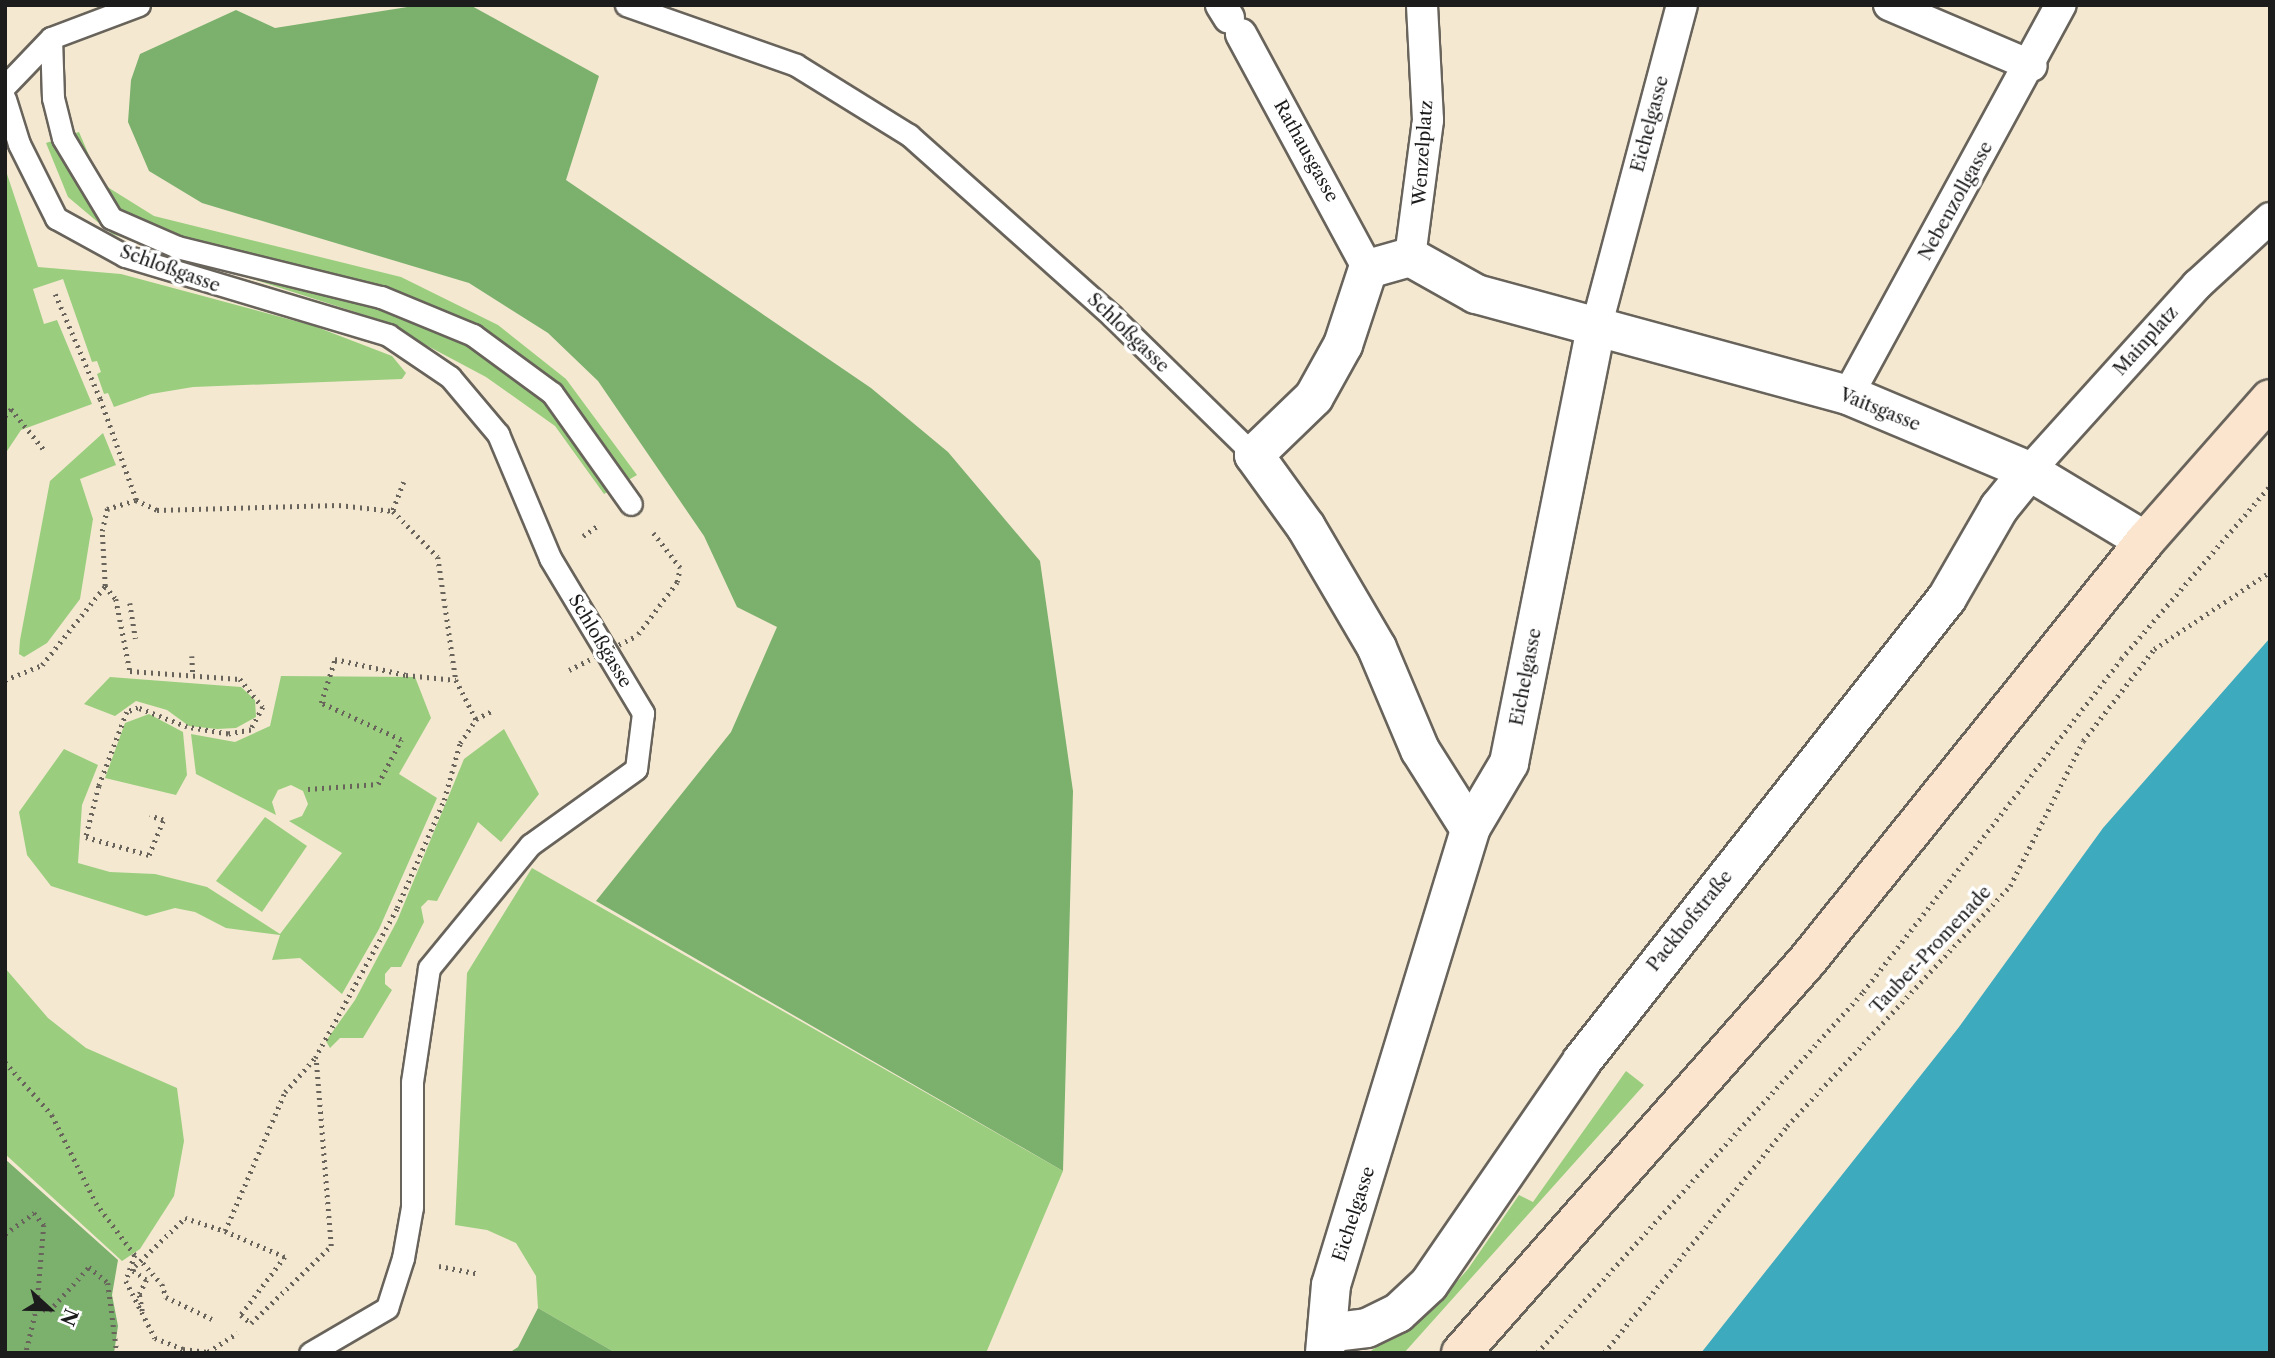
<!DOCTYPE html>
<meta charset="utf-8">
<style>
body{margin:0}
#map{position:relative;width:2275px;height:1358px;overflow:hidden;background:#f4e8d1;font-family:"Libre Caslon Text",serif}
div>[style]{position:absolute}
[style*='--x']{left:calc(var(--x)*1px);top:calc(var(--y)*1px);width:calc(var(--w)*1px);rotate:calc(var(--a)*1deg)}
.green>*{inset:0;background:#9ace7e}
.forest>*{inset:0;background:#7bb16d}
.water>*{inset:0;background:#3eaabd}
.path>*{height:4.5px;margin-top:-2.25px;transform-origin:0;background:repeating-linear-gradient(90deg,#68635b 0 2px,transparent 0 7px)}
.roads{filter:drop-shadow(2px 0 #68635b) drop-shadow(-2px 0 #68635b) drop-shadow(0 2px #68635b) drop-shadow(0 -2px #68635b)}
.service>*{height:21px;margin:-10.5px;padding:0 10.5px;transform-origin:10.5px;border-radius:10.5px;background:#fff}
.pedestrian>*{height:30px;margin:-15px;padding:0 15px;transform-origin:15px;border-radius:15px;background:#fff}
.minor>*{height:38px;margin:-19px;padding:0 19px;transform-origin:19px;border-radius:19px;background:#fff}
.secondary>*{height:38px;margin:-19px;padding:0 19px;transform-origin:19px;border-radius:19px;background:#fbe5cf}
.path-bridge>*{height:4.5px;margin-top:-2.25px;transform-origin:0;background:repeating-linear-gradient(90deg,#68635b 0 2px,transparent 0 7px)}
span{translate:-50% -50%;white-space:nowrap;text-align:center;line-height:1.15;-webkit-text-stroke:7px #fff;paint-order:stroke}
.street-label{font-size:18px;color:#1c1c1c}
.frame{position:absolute;inset:0;border:7px solid #1c1c1c;pointer-events:none}
.north{position:absolute;left:14px;top:1274px;width:70px;height:70px;-webkit-text-stroke:5px #fff;paint-order:stroke;rotate:112deg;font-size:19px;font-weight:700;line-height:28px;text-align:center;color:#1c1c1c}
.north::after{content:'';display:block;margin:auto;width:24px;height:32px;background:#1c1c1c;clip-path:polygon(50% 0,100% 100%,50% 72%,0 100%)}
</style>
<div id="map">
<div class="green">
<i style="clip-path:polygon(79px 132px,101px 183px,154px 216px,401px 277px,498px 325px,566px 379px,637px 475px,604px 494px,555px 426px,486px 377px,377px 319px,112px 234px,68px 197px,46px 143px)"></i>
<i style="clip-path:polygon(5px 168px,38px 267px,121px 274px,314px 326px,392px 356px,406px 373px,402px 379px,193px 387px,151px 394px,114px 407px,108px 393px,104px 394px,97px 374px,101px 372px,97px 361px,92px 362px,63px 279px,33px 289px,44px 324px,57px 320px,92px 404px,21px 430px,5px 454px)"></i>
<i style="clip-path:polygon(103px 433px,116px 465px,80px 479px,93px 519px,80px 599px,47px 643px,24px 657px,19px 654px,20px 640px,50px 481px)"></i>
<i style="clip-path:polygon(281px 676px,415px 677px,431px 718px,399px 774px,437px 798px,379px 929px,342px 994px,300px 958px,272px 960px,280px 935px,226px 928px,195px 912px,175px 908px,146px 916px,51px 886px,27px 855px,19px 812px,64px 749px,98px 765px,82px 805px,78px 863px,110px 872px,155px 874px,207px 887px,280px 934px,342px 853px,289px 821px,302px 816px,308px 804px,303px 791px,291px 785px,278px 790px,272px 802px,276px 815px,196px 774px,191px 734px,235px 742px,270px 726px)"></i>
<i style="clip-path:polygon(110px 677px,241px 687px,255px 700px,256px 717px,236px 728px,217px 729px,189px 726px,167px 710px,136px 701px,115px 716px,84px 704px)"></i>
<i style="clip-path:polygon(149px 714px,183px 732px,187px 775px,176px 795px,105px 778px,125px 723px)"></i>
<i style="clip-path:polygon(504px 729px,539px 794px,501px 842px,478px 822px,437px 901px,428px 900px,421px 907px,424px 922px,401px 967px,391px 967px,385px 974px,385px 984px,392px 990px,363px 1038px,340px 1038px,330px 1048px,326px 1041px,355px 1000px,397px 921px,464px 759px)"></i>
<i style="clip-path:polygon(265px 817px,307px 846px,262px 912px,216px 881px)"></i>
<i style="clip-path:polygon(532px 868px,1063px 1171px,986px 1353px,616px 1353px,538px 1308px,536px 1276px,516px 1243px,487px 1230px,455px 1225px,467px 973px)"></i>
<i style="clip-path:polygon(5px 968px,48px 1018px,86px 1048px,177px 1088px,184px 1141px,174px 1196px,140px 1249px,122px 1261px,5px 1154px)"></i>
<i style="clip-path:polygon(1626px 1071px,1644px 1085px,1404px 1353px,1368px 1353px,1439px 1302px,1468px 1269px,1519px 1195px,1533px 1202px)"></i>
</div>
<div class="forest">
<i style="clip-path:polygon(420px 5px,470px 5px,599px 76px,566px 180px,871px 388px,948px 452px,1040px 561px,1073px 791px,1063px 1171px,596px 901px,731px 732px,777px 627px,737px 607px,704px 536px,598px 381px,548px 333px,469px 283px,202px 203px,149px 171px,128px 122px,131px 80px,140px 54px,236px 10px,275px 28px)"></i>
<i style="clip-path:polygon(5px 1159px,118px 1260px,112px 1295px,118px 1326px,114px 1353px,5px 1353px)"></i>
<i style="clip-path:polygon(538px 1308px,616px 1353px,509px 1353px,518px 1347px)"></i>
</div>
<div class="water">
<i style="clip-path:polygon(2270px 638px,2270px 1353px,1701px 1353px,1959px 1027px,2103px 828px)"></i>
</div>
<div class="path">
<i style="--x:5;--y:416;--w:9;--a:-49"></i>
<i style="--x:11;--y:409;--w:54;--a:51"></i>
<i style="--x:404;--y:482;--w:31;--a:111"></i>
<i style="--x:393;--y:511;--w:64;--a:45.6"></i>
<i style="--x:438;--y:557;--w:124;--a:81.7"></i>
<i style="--x:456;--y:680;--w:44;--a:62.9"></i>
<i style="--x:136;--y:500;--w:23;--a:25"></i>
<i style="--x:157;--y:510;--w:182;--a:-1.6"></i>
<i style="--x:339;--y:505;--w:54;--a:6.3"></i>
<i style="--x:583;--y:536;--w:19;--a:-35"></i>
<i style="--x:105;--y:586;--w:17;--a:50"></i>
<i style="--x:116;--y:599;--w:73;--a:79"></i>
<i style="--x:130;--y:671;--w:110;--a:4.2"></i>
<i style="--x:240;--y:679;--w:36;--a:51"></i>
<i style="--x:263;--y:707;--w:26;--a:118"></i>
<i style="--x:251;--y:730;--w:23;--a:170"></i>
<i style="--x:228;--y:734;--w:42;--a:-170.3"></i>
<i style="--x:187;--y:727;--w:53;--a:-158.8"></i>
<i style="--x:138;--y:708;--w:12;--a:160"></i>
<i style="--x:127;--y:712;--w:79;--a:110.7"></i>
<i style="--x:99;--y:786;--w:53;--a:104.3"></i>
<i style="--x:86;--y:837;--w:66;--a:15.9"></i>
<i style="--x:149;--y:855;--w:38;--a:-68"></i>
<i style="--x:163;--y:820;--w:14;--a:-163"></i>
<i style="--x:130;--y:603;--w:36;--a:81"></i>
<i style="--x:638;--y:634;--w:65;--a:-53.1"></i>
<i style="--x:677;--y:582;--w:14;--a:-78"></i>
<i style="--x:680;--y:568;--w:44;--a:-127.6"></i>
<i style="--x:192;--y:656;--w:20;--a:87"></i>
<i style="--x:5;--y:680;--w:40;--a:-22"></i>
<i style="--x:42;--y:665;--w:101;--a:-51.4"></i>
<i style="--x:105;--y:586;--w:55;--a:-93.1"></i>
<i style="--x:102;--y:531;--w:23;--a:-77"></i>
<i style="--x:107;--y:509;--w:30;--a:-17"></i>
<i style="--x:136;--y:500;--w:107;--a:-109.6"></i>
<i style="--x:100;--y:399;--w:114;--a:-113.2"></i>
<i style="--x:308;--y:789;--w:70;--a:-4.1"></i>
<i style="--x:378;--y:784;--w:50;--a:-62.4"></i>
<i style="--x:401;--y:740;--w:88;--a:-155.2"></i>
<i style="--x:321;--y:703;--w:46;--a:-72.3"></i>
<i style="--x:335;--y:659;--w:73;--a:12.7"></i>
<i style="--x:406;--y:675;--w:50;--a:5.7"></i>
<i style="--x:5;--y:1062;--w:71;--a:48.4"></i>
<i style="--x:52;--y:1115;--w:98;--a:63.4"></i>
<i style="--x:96;--y:1203;--w:65;--a:53.1"></i>
<i style="--x:135;--y:1255;--w:28;--a:109"></i>
<i style="--x:126;--y:1281;--w:64;--a:63"></i>
<i style="--x:155;--y:1338;--w:30;--a:21"></i>
<i style="--x:183;--y:1349;--w:25;--a:7"></i>
<i style="--x:208;--y:1352;--w:35;--a:-33"></i>
<i style="--x:225;--y:1231;--w:65;--a:23.4"></i>
<i style="--x:285;--y:1257;--w:73;--a:127.2"></i>
<i style="--x:241;--y:1315;--w:13;--a:39"></i>
<i style="--x:251;--y:1323;--w:111;--a:-43.9"></i>
<i style="--x:331;--y:1246;--w:188;--a:-94.6"></i>
<i style="--x:5;--y:1234;--w:36;--a:-36"></i>
<i style="--x:34;--y:1213;--w:16;--a:50"></i>
<i style="--x:44;--y:1225;--w:82;--a:94.9"></i>
<i style="--x:37;--y:1307;--w:47;--a:103.4"></i>
<i style="--x:143;--y:1263;--w:28;--a:48"></i>
<i style="--x:162;--y:1284;--w:14;--a:73"></i>
<i style="--x:166;--y:1297;--w:51;--a:25.6"></i>
<i style="--x:439;--y:1266;--w:38;--a:11"></i>
<i style="--x:37;--y:1307;--w:13;--a:18"></i>
<i style="--x:49;--y:1311;--w:59;--a:-47.7"></i>
<i style="--x:89;--y:1267;--w:25;--a:40"></i>
<i style="--x:108;--y:1283;--w:71;--a:82.7"></i>
<i style="--x:142;--y:1311;--w:17;--a:-100"></i>
<i style="--x:139;--y:1294;--w:16;--a:-63"></i>
<i style="--x:146;--y:1280;--w:16;--a:-145"></i>
<i style="--x:133;--y:1271;--w:5;--a:-68"></i>
<i style="--x:135;--y:1266;--w:69;--a:-43.8"></i>
<i style="--x:185;--y:1218;--w:42;--a:18"></i>
<i style="--x:225;--y:1231;--w:151;--a:-66.7"></i>
<i style="--x:285;--y:1092;--w:45;--a:-48.6"></i>
<i style="--x:315;--y:1058;--w:171;--a:-61.3"></i>
<i style="--x:397;--y:908;--w:118;--a:-66.5"></i>
<i style="--x:444;--y:800;--w:59;--a:-74.3"></i>
<i style="--x:460;--y:743;--w:29;--a:-56"></i>
<i style="--x:476;--y:719;--w:20;--a:-27"></i>
<i style="--x:1537;--y:1353;--w:486;--a:-47.9"></i>
<i style="--x:1863;--y:992;--w:421;--a:-52.2"></i>
<i style="--x:2121;--y:659;--w:228;--a:-49.3"></i>
<i style="--x:1604;--y:1353;--w:292;--a:-51.1"></i>
<i style="--x:1787;--y:1126;--w:328;--a:-47.1"></i>
<i style="--x:2010;--y:886;--w:162;--a:-63.3"></i>
<i style="--x:2083;--y:741;--w:116;--a:-52.3"></i>
<i style="--x:2154;--y:649;--w:139;--a:-33.6"></i>
</div>
<div class="roads">
<div class="service">
<i style="--x:626;--y:5;--w:180;--a:19.4"></i>
<i style="--x:796;--y:65;--w:133;--a:31.8"></i>
<i style="--x:909;--y:135;--w:272;--a:41.7"></i>
<i style="--x:1112;--y:316;--w:199;--a:44.4"></i>
<i style="--x:51;--y:38;--w:60;--a:88.1"></i>
<i style="--x:53;--y:98;--w:41;--a:76"></i>
<i style="--x:63;--y:138;--w:93;--a:59"></i>
<i style="--x:111;--y:218;--w:72;--a:23.7"></i>
<i style="--x:177;--y:247;--w:210;--a:13.8"></i>
<i style="--x:381;--y:297;--w:100;--a:22.4"></i>
<i style="--x:473;--y:335;--w:98;--a:36.3"></i>
<i style="--x:552;--y:393;--w:136;--a:54.6"></i>
<i style="--x:5;--y:86;--w:66;--a:-46.2"></i>
<i style="--x:51;--y:38;--w:94;--a:-20.6"></i>
<i style="--x:5;--y:99;--w:47;--a:72.7"></i>
<i style="--x:19;--y:144;--w:83;--a:63.4"></i>
<i style="--x:56;--y:218;--w:79;--a:28.8"></i>
<i style="--x:125;--y:256;--w:275;--a:16.7"></i>
<i style="--x:388;--y:335;--w:75;--a:34.1"></i>
<i style="--x:450;--y:377;--w:75;--a:49.9"></i>
<i style="--x:498;--y:434;--w:134;--a:67.2"></i>
<i style="--x:550;--y:558;--w:181;--a:59"></i>
<i style="--x:643;--y:713;--w:56;--a:97.1"></i>
<i style="--x:636;--y:769;--w:130;--a:144.4"></i>
<i style="--x:530;--y:845;--w:159;--a:129.4"></i>
<i style="--x:429;--y:968;--w:115;--a:98.5"></i>
<i style="--x:412;--y:1082;--w:125;--a:90"></i>
<i style="--x:412;--y:1207;--w:52;--a:100"></i>
<i style="--x:403;--y:1258;--w:52;--a:107.7"></i>
<i style="--x:387;--y:1308;--w:89;--a:149.7"></i>
</div>
<div class="pedestrian">
<i style="--x:1221;--y:5;--w:15;--a:58"></i>
<i style="--x:1889;--y:5;--w:155;--a:23.1"></i>
<i style="--x:1241;--y:34;--w:267;--a:61.6"></i>
<i style="--x:1410;--y:257;--w:138;--a:-82.5"></i>
<i style="--x:1428;--y:120;--w:115;--a:-93"></i>
<i style="--x:1596;--y:328;--w:334;--a:-75.1"></i>
<i style="--x:1848;--y:395;--w:444;--a:-61.4"></i>
<i style="--x:2029;--y:471;--w:251;--a:-47.9"></i>
<i style="--x:2197;--y:285;--w:99;--a:-42.5"></i>
</div>
<div class="minor">
<i style="--x:1470;--y:829;--w:93;--a:-122.3"></i>
<i style="--x:1420;--y:750;--w:111;--a:-112.9"></i>
<i style="--x:1377;--y:648;--w:140;--a:-120.4"></i>
<i style="--x:1306;--y:527;--w:89;--a:-125.8"></i>
<i style="--x:1254;--y:455;--w:83;--a:-44"></i>
<i style="--x:1314;--y:397;--w:60;--a:-60.9"></i>
<i style="--x:1343;--y:345;--w:80;--a:-71.8"></i>
<i style="--x:1368;--y:269;--w:44;--a:-15.9"></i>
<i style="--x:1410;--y:257;--w:76;--a:29.3"></i>
<i style="--x:1476;--y:294;--w:385;--a:15.2"></i>
<i style="--x:1848;--y:395;--w:196;--a:22.8"></i>
<i style="--x:2029;--y:471;--w:135;--a:31.1"></i>
<i style="--x:1327;--y:1333;--w:40;--a:-7.1"></i>
<i style="--x:1367;--y:1328;--w:34;--a:-26"></i>
<i style="--x:1398;--y:1313;--w:42;--a:-43.1"></i>
<i style="--x:1429;--y:1284;--w:270;--a:-55.5"></i>
<i style="--x:1582;--y:1061;--w:590;--a:-51.75"></i>
<i style="--x:1947;--y:598;--w:104;--a:-60"></i>
<i style="--x:1999;--y:508;--w:48;--a:-51"></i>
<i style="--x:1325;--y:1353;--w:68;--a:-85"></i>
<i style="--x:1331;--y:1285;--w:477;--a:-73"></i>
<i style="--x:1470;--y:829;--w:77;--a:-59.4"></i>
<i style="--x:1509;--y:763;--w:444;--a:-78.7"></i>
</div>
<div class="secondary">
<i style="--x:1461;--y:1353;--w:523;--a:-48.57"></i>
<i style="--x:1807;--y:961;--w:539;--a:-51.17"></i>
<i style="--x:2145;--y:541;--w:189;--a:-48.6"></i>
</div>
</div>
<div class="path-bridge">
<i style="--x:569;--y:670;--w:77;--a:-26.9"></i>
</div>
<div class="street-label">
<span style="left:1650px;top:124px;rotate:-75deg">Eichelgasse</span>
<span style="left:1306px;top:151px;rotate:61deg">Rathausgasse</span>
<span style="left:1423px;top:153px;rotate:-86deg">Wenzelplatz</span>
<span style="left:1956px;top:201px;rotate:-61deg">Nebenzollgasse</span>
<span style="left:170px;top:269px;rotate:20deg">Schloßgasse</span>
<span style="left:1128px;top:333px;rotate:44deg">Schloßgasse</span>
<span style="left:2146px;top:341px;rotate:-48deg">Mainplatz</span>
<span style="left:1880px;top:410px;rotate:22deg">Vaitsgasse</span>
<span style="left:600px;top:641px;rotate:59deg">Schloßgasse</span>
<span style="left:1526px;top:677px;rotate:-79deg">Eichelgasse</span>
<span style="left:1690px;top:921px;rotate:-51deg">Packhofstraße</span>
<span style="left:1931px;top:950px;rotate:-47deg">Tauber-Promenade</span>
<span style="left:1354px;top:1214px;rotate:-72deg">Eichelgasse</span>
</div>
<div class="frame"></div>
<div class="north">N</div>
</div>
